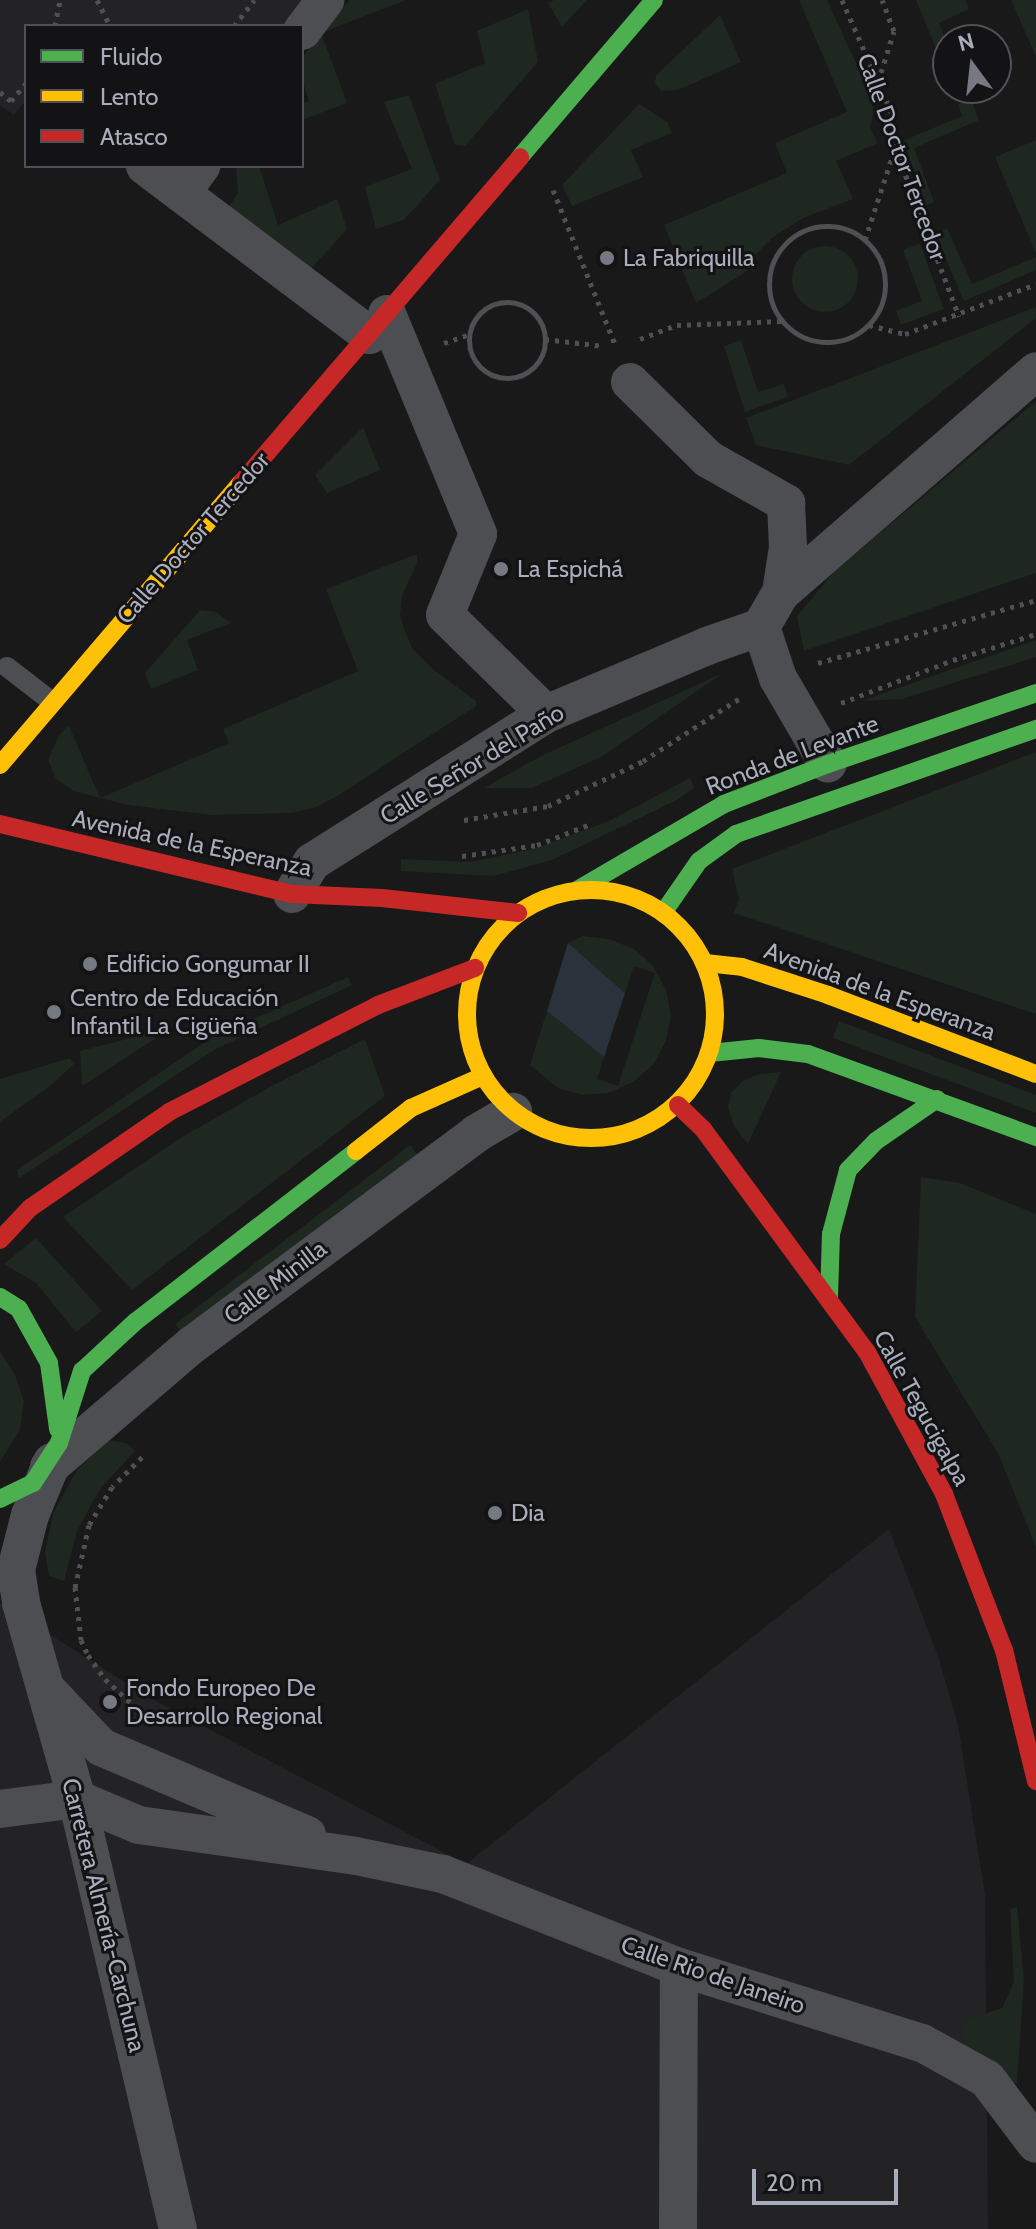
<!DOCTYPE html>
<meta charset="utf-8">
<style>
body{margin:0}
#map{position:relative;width:1036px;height:2229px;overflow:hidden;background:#191919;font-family:Cabin,sans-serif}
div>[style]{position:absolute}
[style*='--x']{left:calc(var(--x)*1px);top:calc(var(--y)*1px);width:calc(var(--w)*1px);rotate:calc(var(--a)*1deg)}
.built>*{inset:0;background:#232325}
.green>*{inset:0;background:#1e2720}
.round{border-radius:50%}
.water>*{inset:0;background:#2a333c}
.path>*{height:5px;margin-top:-2.5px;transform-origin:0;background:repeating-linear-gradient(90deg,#4f4f54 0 4px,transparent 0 10px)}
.path>.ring{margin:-2.5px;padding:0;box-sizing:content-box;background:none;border:5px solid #4f4f54;border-radius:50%}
.lane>*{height:20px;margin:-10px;padding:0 10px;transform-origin:10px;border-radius:10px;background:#4d4e52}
.street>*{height:38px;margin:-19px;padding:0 19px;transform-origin:19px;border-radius:19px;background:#4d4e52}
.fast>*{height:18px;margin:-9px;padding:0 9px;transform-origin:9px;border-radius:9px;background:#4caf50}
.slow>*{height:18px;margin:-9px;padding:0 9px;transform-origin:9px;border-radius:9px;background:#ffc107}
.slow>.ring{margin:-9px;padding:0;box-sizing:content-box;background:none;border:18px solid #ffc107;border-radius:50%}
.jam>*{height:18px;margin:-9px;padding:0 9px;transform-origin:9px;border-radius:9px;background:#c62828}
.dots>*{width:22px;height:22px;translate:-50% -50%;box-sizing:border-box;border:4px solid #131315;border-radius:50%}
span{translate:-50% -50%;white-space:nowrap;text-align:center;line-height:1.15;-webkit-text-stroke:6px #131315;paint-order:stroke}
.street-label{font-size:24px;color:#a9adbb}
.poi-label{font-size:24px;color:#a9adbb}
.left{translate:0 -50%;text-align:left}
.legend{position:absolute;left:24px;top:24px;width:280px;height:144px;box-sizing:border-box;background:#131315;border:2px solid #4f5157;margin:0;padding:10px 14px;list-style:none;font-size:24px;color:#a9adbb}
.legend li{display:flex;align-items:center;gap:16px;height:40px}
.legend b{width:40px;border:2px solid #4f5157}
.north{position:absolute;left:932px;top:24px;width:80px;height:80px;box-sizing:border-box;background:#131315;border:2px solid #4f5157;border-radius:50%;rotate:345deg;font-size:22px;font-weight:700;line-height:32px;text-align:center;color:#a9adbb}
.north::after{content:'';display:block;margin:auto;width:28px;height:36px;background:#777982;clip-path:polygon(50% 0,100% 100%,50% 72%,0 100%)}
.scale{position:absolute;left:752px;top:2169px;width:146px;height:36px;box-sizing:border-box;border:4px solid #a9adbb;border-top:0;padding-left:10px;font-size:24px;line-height:28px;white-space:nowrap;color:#a9adbb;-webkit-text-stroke:6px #131315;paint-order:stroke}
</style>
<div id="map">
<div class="built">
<i style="clip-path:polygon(0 0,305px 0,285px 26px,26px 26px,26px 100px,14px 115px,0 105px)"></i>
<i style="clip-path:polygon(889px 1529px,938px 1656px,958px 1725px,985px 1895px,988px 2229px,0 2229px,0 1603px,150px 1698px,466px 1864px)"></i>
</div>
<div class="green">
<i style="clip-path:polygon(350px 0,406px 0,321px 33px,347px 103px,302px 120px,302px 104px,309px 101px,302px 79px,302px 58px,320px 33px,339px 11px)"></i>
<i style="clip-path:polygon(554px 0,587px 0,562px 27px,548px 3px)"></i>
<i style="clip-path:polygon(799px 0,827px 0,875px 104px,870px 127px,878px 143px,836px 161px,853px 199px,803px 218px,772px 238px,756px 254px,746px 272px,696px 303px,664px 225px,787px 173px,775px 143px,847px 112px)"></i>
<i style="clip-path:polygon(916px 0,965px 0,969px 9px,939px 23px,948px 46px,948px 78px)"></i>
<i style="clip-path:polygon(1011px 0,1036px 0,1036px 57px)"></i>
<i style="clip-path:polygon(528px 9px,538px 62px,465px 146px,455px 145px,435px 84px,485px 63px,477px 31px)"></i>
<i style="clip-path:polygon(720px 15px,741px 62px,678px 90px,661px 91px,655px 83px,656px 75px)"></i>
<i style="clip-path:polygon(409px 95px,440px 180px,404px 220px,376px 229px,365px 187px,412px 169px,384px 102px)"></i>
<i style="clip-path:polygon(971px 99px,979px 120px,914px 148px,934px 202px,926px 205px,900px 142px,962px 116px,958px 104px)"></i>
<i style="clip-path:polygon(639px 104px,667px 122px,672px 133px,631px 150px,643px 177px,572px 206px,562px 185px)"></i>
<i style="clip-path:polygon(1036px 140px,1036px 253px,995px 157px)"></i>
<i style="clip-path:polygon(236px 166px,259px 166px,278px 225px,337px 199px,347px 229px,310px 270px,228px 208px,238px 193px)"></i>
<i style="clip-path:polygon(947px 228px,972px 284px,1036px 257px,1036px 270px,964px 301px,935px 233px)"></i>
<i style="clip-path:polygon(920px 244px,944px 309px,901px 325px,896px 311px,922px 301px,903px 250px)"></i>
<i class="round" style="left:792px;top:246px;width:66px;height:66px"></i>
<i style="clip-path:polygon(1036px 307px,1036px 318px,849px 465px,756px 445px,746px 418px)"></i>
<i style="clip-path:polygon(741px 340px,758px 392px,784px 384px,788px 397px,745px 412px,724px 346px)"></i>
<i style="clip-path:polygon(1036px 401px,1036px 573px,804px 651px,797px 616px,834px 572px)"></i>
<i style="clip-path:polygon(363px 427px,380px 470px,327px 493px,315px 475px)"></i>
<i style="clip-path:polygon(417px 554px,417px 563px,402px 596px,400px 615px,404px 629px,412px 648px,434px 670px,476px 701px,476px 706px,334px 798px,314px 808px,290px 813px,211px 815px,128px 805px,74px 791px,56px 779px,48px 760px,59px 735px,69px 726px,100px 798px,229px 743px,223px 729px,358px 671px,326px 589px)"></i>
<i style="clip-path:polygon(200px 610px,216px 612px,231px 623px,187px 640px,198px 670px,151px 689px,145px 673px)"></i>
<i style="clip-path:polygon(1036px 640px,1036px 657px,902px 699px,861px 701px)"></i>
<i style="clip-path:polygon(723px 673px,603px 756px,532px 788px,484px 788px,541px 756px)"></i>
<i style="clip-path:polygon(1036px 752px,1036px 1014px,734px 913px,739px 899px,732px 869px)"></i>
<i style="clip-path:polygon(690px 778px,694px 788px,677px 800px,552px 860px,493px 876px,401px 871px,401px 859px,471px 862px,537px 848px,609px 821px)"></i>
<i style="clip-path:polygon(583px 936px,609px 939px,634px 949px,653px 966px,666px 990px,671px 1016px,666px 1041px,653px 1065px,633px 1082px,609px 1093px,583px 1095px,558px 1088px,530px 1065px,547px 1011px,604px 1057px,597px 1079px,618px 1086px,655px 973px,634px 966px,625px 993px,568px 943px)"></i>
<i style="clip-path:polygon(348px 977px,352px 985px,216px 1049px,19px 1178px,17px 1170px,211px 1038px)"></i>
<i style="clip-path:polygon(839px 1021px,1036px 1095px,1036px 1113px,833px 1038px)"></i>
<i style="clip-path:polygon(154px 1032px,155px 1039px,82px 1086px,80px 1051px)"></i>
<i style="clip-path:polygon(365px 1039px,385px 1096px,132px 1290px,63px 1217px,182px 1137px,275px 1084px)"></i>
<i style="clip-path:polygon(70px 1058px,74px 1064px,50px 1086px,0 1122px,0 1079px)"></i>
<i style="clip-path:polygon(781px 1072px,748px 1144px,734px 1126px,728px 1107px,731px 1093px,743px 1081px,759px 1074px)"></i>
<i style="clip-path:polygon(410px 1145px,418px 1155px,182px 1333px,175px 1324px)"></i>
<i style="clip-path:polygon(921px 1177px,960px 1183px,1036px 1214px,1036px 1547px,998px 1453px,915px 1317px)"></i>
<i style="clip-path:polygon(36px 1238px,102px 1311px,76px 1332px,36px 1283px,4px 1264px)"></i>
<i style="clip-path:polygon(0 1351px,15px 1375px,24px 1401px,20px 1430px,0 1462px)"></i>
<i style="clip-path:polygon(108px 1440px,126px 1443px,135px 1451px,100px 1489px,77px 1531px,64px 1581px,49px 1576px,45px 1553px,53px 1513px,77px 1470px)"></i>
<i style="clip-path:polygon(1017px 1907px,1024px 1980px,1017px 2083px,1008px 2082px,967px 2057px,962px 2021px,1002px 2008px,1014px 1982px,1010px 1909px)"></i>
</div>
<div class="water">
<i style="clip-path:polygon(568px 943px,625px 993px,604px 1057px,547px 1011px)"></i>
</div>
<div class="path">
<i style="--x:97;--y:0;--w:29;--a:63"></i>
<i style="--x:842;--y:0;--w:124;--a:66.3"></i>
<i style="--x:892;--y:114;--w:33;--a:85"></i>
<i style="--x:895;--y:147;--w:181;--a:69.3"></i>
<i style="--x:55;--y:26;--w:26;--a:-79"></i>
<i style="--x:234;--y:26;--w:33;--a:-52"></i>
<i style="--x:878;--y:82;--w:53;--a:-72.6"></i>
<i style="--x:894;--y:31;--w:33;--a:-111"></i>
<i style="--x:0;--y:92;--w:14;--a:39"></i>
<i style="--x:11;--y:101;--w:23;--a:-50"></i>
<i style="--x:553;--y:190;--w:166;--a:68.1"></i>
<i class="ring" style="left:769px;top:226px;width:111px;height:111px"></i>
<i style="--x:865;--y:240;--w:97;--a:-71.9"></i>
<i class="ring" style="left:469px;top:302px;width:71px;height:71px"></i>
<i style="--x:869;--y:325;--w:37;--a:14"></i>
<i style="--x:905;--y:334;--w:140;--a:-20.9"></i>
<i style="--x:545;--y:339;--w:59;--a:6.8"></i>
<i style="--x:640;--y:339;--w:40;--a:-21"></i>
<i style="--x:677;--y:325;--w:105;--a:-2.2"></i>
<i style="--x:444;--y:343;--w:28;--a:-19"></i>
<i style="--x:818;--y:663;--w:227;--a:-16.1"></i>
<i style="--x:841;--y:703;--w:120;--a:-21"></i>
<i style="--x:953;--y:660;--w:87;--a:-17.4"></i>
<i style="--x:464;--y:820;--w:85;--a:-9.5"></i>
<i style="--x:548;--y:806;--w:105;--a:-25.3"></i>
<i style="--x:643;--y:761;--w:116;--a:-33"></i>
<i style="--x:462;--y:856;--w:76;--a:-8.3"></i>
<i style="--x:537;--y:845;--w:55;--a:-21.4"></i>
<i style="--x:142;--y:1457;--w:42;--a:135"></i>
<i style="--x:112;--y:1487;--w:44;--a:121.2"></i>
<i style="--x:89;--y:1525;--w:64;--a:102.7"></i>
<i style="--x:75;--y:1587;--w:53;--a:83.5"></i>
<i style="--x:81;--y:1640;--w:17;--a:65"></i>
<i style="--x:88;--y:1655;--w:29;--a:55"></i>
<i style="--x:105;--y:1679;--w:50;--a:42.6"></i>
</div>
<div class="lane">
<i style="--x:7;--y:667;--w:56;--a:37.7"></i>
</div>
<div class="street">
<i style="--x:302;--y:31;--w:39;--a:-53"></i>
<i style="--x:145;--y:166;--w:281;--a:37"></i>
<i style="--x:181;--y:193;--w:34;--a:-53"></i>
<i style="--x:387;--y:314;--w:238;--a:67.5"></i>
<i style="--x:478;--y:534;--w:87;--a:112.2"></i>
<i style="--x:445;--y:615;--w:141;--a:44.4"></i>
<i style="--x:630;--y:382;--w:110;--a:44.6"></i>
<i style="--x:708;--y:459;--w:90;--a:29.4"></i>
<i style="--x:786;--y:503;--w:44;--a:87.4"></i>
<i style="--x:788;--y:547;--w:47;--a:98.7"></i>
<i style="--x:761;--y:627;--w:39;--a:-60"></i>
<i style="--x:781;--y:593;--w:338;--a:-41"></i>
<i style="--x:761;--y:627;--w:54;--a:71.6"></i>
<i style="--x:778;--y:678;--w:99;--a:59.8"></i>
<i style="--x:292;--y:894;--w:38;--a:-58"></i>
<i style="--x:312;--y:862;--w:277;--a:-32.3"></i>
<i style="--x:546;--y:714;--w:175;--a:-22.9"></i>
<i style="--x:707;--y:646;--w:57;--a:-19.4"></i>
<i style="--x:52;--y:1462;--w:57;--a:112.5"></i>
<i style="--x:30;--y:1515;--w:57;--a:104.3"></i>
<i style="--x:16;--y:1570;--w:33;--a:81"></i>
<i style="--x:21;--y:1603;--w:204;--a:74.1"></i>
<i style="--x:77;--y:1799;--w:442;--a:76.8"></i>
<i style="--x:49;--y:1467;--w:188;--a:-40.5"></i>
<i style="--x:192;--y:1345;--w:355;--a:-36.6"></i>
<i style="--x:477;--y:1133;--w:42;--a:-30.3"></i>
<i style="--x:50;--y:1693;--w:74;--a:46.6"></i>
<i style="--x:101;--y:1747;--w:224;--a:23.1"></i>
<i style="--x:0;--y:1809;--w:78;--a:-7.4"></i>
<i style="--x:77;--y:1799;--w:67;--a:22.8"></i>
<i style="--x:139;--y:1825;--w:219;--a:8.1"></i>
<i style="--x:356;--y:1856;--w:89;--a:11.7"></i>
<i style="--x:443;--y:1874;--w:254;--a:21.5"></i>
<i style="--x:679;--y:1967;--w:255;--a:17.4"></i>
<i style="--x:922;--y:2043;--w:74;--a:29"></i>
<i style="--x:987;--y:2079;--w:81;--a:53"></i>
<i style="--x:678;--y:2229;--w:262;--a:-89.8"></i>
</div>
<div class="fast">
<i style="--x:520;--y:157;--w:206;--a:-49.5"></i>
<i style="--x:577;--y:890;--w:170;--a:-30.3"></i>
<i style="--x:724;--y:804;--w:111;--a:-21"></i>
<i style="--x:828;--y:764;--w:220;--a:-18.8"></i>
<i style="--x:663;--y:913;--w:63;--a:-55.3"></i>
<i style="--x:699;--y:861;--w:46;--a:-36.1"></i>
<i style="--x:736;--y:834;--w:318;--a:-19.3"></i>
<i style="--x:710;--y:1053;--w:49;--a:-5.8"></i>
<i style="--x:759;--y:1048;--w:49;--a:7"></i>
<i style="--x:808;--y:1054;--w:243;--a:20"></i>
<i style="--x:0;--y:1297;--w:22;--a:32"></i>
<i style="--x:19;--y:1309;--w:62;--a:60.9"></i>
<i style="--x:49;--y:1363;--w:67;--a:82.2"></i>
<i style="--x:829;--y:1297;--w:63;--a:-88.2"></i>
<i style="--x:831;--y:1234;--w:66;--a:-75.1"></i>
<i style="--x:848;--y:1170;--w:40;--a:-46"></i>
<i style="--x:876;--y:1141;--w:74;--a:-34.5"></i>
<i style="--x:0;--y:1499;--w:37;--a:-26"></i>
<i style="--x:33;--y:1483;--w:48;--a:-57"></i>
<i style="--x:59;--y:1443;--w:76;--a:-72.3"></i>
<i style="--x:82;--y:1371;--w:72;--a:-42.8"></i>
<i style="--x:135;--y:1322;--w:279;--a:-37.7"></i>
</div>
<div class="slow">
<i style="--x:0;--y:765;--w:371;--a:-49.5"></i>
<i class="ring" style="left:467px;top:890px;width:230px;height:230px"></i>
<i style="--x:705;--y:963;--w:37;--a:6"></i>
<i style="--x:742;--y:967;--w:90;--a:18"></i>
<i style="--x:828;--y:995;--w:222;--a:20.8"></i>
<i style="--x:356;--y:1151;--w:70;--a:-38"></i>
<i style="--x:411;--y:1108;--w:79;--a:-24"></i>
</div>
<div class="jam">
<i style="--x:241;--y:483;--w:429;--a:-49.4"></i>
<i style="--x:0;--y:824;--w:300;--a:13.5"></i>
<i style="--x:292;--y:894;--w:90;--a:2.5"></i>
<i style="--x:382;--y:898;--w:137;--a:6.3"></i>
<i style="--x:678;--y:1105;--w:35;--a:44"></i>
<i style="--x:703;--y:1129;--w:277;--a:53.7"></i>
<i style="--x:867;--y:1352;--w:162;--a:61.5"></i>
<i style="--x:944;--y:1494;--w:167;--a:69"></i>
<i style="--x:1004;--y:1650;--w:135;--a:76.3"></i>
<i style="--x:0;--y:1240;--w:44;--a:-46.8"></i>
<i style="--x:30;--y:1208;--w:169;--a:-34.6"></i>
<i style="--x:169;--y:1112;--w:235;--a:-27.1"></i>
<i style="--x:378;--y:1005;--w:104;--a:-20.9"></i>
</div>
<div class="dots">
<i style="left:607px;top:258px;background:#777982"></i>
<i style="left:501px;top:569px;background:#777982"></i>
<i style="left:90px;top:964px;background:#777982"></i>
<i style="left:54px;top:1012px;background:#777982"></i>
<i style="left:495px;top:1513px;background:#777982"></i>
<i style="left:110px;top:1702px;background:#777982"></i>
</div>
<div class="street-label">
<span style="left:902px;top:157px;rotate:70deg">Calle Doctor Tercedor</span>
<span style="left:193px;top:538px;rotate:-49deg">Calle Doctor Tercedor</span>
<span style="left:792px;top:755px;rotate:-21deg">Ronda de Levante</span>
<span style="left:472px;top:764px;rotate:-31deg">Calle Señor del Paño</span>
<span style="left:192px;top:843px;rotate:12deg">Avenida de la Esperanza</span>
<span style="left:880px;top:991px;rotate:20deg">Avenida de la Esperanza</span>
<span style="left:275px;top:1282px;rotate:-37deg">Calle Minilla</span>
<span style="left:922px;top:1408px;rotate:61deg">Calle Tegucigalpa</span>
<span style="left:104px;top:1915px;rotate:76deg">Carretera Almería-Carchuna</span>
<span style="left:713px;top:1975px;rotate:19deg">Calle Rio de Janeiro</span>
</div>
<div class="poi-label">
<span class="left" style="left:623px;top:258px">La Fabriquilla</span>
<span class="left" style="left:517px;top:569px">La Espichá</span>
<span class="left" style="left:106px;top:964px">Edificio Gongumar II</span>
<span class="left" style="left:70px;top:1012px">Centro de Educación<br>Infantil La Cigüeña</span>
<span class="left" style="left:511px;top:1513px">Dia</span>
<span class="left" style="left:126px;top:1702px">Fondo Europeo De<br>Desarrollo Regional</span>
</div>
<ul class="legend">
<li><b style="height:10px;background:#4caf50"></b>Fluido</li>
<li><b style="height:10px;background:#ffc107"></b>Lento</li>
<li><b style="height:10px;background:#c62828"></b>Atasco</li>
</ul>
<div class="north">N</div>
<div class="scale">20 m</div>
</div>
